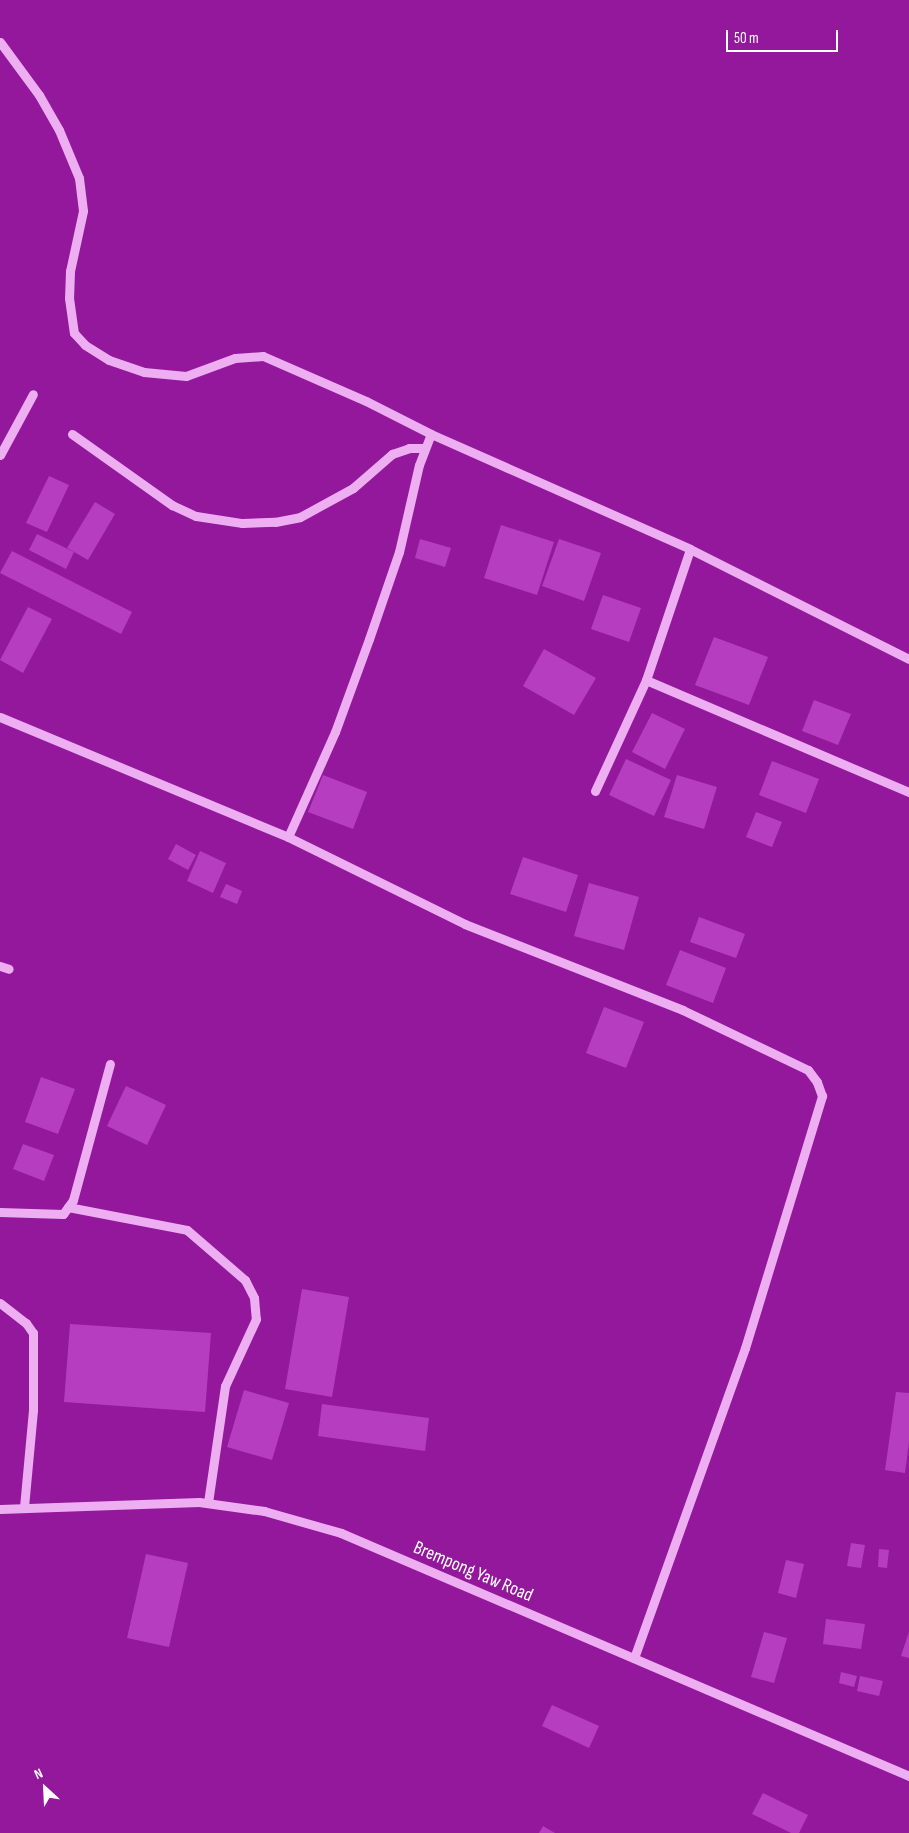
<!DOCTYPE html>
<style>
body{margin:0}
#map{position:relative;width:909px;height:1833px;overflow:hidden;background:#93189b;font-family:"Sofia Sans Condensed",sans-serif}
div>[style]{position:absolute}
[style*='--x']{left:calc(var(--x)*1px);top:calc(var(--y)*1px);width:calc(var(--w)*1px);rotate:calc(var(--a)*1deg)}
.building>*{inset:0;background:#b73dc0}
.minor>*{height:9px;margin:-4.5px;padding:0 4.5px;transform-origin:4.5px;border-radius:4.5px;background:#edaef2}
span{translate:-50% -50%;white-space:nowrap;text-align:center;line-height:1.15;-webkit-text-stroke:5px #93189b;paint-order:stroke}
.street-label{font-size:19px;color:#fff}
.north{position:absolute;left:20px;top:1763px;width:50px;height:50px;-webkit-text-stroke:4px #93189b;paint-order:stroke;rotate:335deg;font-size:14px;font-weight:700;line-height:20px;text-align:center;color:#fff}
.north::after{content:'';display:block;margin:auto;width:18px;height:22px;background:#fff;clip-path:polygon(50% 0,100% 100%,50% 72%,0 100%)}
.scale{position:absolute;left:726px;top:30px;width:112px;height:22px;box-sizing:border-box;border:2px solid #fff;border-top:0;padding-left:6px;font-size:15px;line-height:18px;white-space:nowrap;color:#fff;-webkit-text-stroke:4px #93189b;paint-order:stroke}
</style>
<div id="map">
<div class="building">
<i style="clip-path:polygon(49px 476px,69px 485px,47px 532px,26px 523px)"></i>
<i style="clip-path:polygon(95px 502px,115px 514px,88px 560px,67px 548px)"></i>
<i style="clip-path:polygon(501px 525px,554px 542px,537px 595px,484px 578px)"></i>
<i style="clip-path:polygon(37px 534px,74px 552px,66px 569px,29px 550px)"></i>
<i style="clip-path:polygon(420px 539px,451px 548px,445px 567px,415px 558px)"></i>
<i style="clip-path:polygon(559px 539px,601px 553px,584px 601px,542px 586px)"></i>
<i style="clip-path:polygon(12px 551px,132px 612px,121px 634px,0 573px)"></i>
<i style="clip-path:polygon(603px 595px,641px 608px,629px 642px,591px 629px)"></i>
<i style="clip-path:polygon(28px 607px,52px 619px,23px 673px,0 660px)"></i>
<i style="clip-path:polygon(714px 637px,768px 657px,749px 705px,695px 685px)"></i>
<i style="clip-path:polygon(544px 649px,596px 678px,574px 715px,523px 686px)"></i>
<i style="clip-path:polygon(814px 700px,851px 714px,838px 745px,802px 731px)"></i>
<i style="clip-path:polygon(652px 713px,685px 729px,665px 769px,632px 752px)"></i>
<i style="clip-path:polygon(626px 759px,671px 780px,654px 816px,609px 795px)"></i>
<i style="clip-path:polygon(772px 761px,819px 779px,806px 813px,759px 795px)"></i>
<i style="clip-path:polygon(323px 775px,367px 792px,353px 829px,308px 812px)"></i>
<i style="clip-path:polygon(677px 775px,717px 787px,704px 829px,664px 817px)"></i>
<i style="clip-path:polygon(756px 812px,782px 822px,772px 847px,746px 837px)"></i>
<i style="clip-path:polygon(176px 844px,196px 855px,188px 870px,168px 859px)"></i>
<i style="clip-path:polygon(200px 851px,226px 863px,213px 893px,187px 881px)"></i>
<i style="clip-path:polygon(523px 857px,578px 875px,566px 912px,510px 894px)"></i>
<i style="clip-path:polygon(589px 883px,639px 897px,624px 950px,574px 936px)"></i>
<i style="clip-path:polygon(226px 884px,242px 891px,237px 904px,220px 897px)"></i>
<i style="clip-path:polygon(699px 917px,745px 934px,736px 958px,690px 942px)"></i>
<i style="clip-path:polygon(680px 950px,726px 968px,713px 1003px,666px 985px)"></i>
<i style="clip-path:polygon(604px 1007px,644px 1022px,626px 1068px,586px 1053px)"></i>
<i style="clip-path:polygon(41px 1077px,75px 1089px,58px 1134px,25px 1122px)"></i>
<i style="clip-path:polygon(126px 1086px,166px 1105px,147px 1145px,107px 1126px)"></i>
<i style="clip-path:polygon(23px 1144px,54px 1155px,44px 1181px,13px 1169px)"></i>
<i style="clip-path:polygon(302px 1289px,349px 1297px,332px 1397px,285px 1389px)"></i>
<i style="clip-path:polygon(70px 1324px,211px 1333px,205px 1412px,64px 1402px)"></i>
<i style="clip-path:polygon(244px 1390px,289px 1403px,272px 1460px,227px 1447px)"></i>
<i style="clip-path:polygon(896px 1392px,909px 1393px,909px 1442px,905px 1473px,885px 1470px)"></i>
<i style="clip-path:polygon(322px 1404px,429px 1418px,425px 1451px,318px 1436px)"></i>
<i style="clip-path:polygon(851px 1543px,865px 1545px,861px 1568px,847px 1566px)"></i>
<i style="clip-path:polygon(879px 1549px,889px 1550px,887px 1568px,878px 1567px)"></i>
<i style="clip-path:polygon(146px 1554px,188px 1563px,169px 1647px,127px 1638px)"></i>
<i style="clip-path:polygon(786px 1560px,804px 1564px,796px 1598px,778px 1593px)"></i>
<i style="clip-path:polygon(826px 1619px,865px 1624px,861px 1649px,823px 1644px)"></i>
<i style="clip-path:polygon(764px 1632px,787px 1638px,774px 1683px,751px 1677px)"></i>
<i style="clip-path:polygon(909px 1632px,909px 1658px,901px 1656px)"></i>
<i style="clip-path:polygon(841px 1672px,857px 1676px,854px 1687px,839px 1683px)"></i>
<i style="clip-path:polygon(860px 1676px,883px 1681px,879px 1696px,857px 1691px)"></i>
<i style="clip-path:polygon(552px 1705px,599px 1726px,589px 1748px,542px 1726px)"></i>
<i style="clip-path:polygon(763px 1793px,808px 1815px,799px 1833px,791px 1833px,752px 1814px)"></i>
<i style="clip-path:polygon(543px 1826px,555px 1833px,539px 1833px)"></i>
</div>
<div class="minor">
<i style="--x:0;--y:42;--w:66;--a:53.7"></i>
<i style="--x:39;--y:95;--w:40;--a:60.3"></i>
<i style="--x:59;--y:130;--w:52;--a:67.4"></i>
<i style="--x:79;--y:178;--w:33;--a:83"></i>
<i style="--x:83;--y:211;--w:61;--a:102.2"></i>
<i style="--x:70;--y:271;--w:27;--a:92"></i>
<i style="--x:69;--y:298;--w:35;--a:82"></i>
<i style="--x:74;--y:333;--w:16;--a:47"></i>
<i style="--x:85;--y:345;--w:28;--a:32"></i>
<i style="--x:109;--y:360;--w:37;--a:19"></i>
<i style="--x:144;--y:372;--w:42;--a:5.4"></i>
<i style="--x:186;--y:376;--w:52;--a:-20.2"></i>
<i style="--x:235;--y:358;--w:28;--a:-4"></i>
<i style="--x:263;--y:356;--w:112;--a:23.6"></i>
<i style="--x:366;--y:401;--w:73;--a:26.9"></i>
<i style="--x:72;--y:434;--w:123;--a:35.4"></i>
<i style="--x:172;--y:505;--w:26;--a:25"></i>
<i style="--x:196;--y:516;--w:47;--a:8.7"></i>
<i style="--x:242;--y:523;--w:33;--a:-2"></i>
<i style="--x:275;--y:522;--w:25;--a:-11"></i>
<i style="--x:300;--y:517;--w:60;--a:-28.7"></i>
<i style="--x:353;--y:488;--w:52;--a:-41.1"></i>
<i style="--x:392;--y:454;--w:18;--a:-19"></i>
<i style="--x:409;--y:448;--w:15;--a:0"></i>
<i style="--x:0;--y:455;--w:69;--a:-61.6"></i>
<i style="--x:646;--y:680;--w:286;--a:23.1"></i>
<i style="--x:0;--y:717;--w:312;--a:22.6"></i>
<i style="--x:595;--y:791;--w:122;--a:-65.3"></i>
<i style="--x:646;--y:680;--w:138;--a:-71.4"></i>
<i style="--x:0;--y:966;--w:9;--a:18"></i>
<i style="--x:68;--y:1207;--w:121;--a:10.9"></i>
<i style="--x:187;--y:1230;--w:77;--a:40.8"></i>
<i style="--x:245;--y:1280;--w:20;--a:63"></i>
<i style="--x:254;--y:1298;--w:21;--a:85"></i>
<i style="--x:256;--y:1319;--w:74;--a:114.8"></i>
<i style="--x:225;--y:1386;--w:118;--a:98.3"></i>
<i style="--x:0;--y:1212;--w:63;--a:1.8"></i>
<i style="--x:63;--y:1214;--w:17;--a:-54"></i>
<i style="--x:73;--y:1200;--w:141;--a:-74.8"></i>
<i style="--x:0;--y:1303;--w:33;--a:38"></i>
<i style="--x:26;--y:1323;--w:12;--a:55"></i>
<i style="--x:33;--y:1333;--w:77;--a:90"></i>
<i style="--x:33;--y:1410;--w:97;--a:95.3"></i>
<i style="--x:0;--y:1509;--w:199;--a:-2"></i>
<i style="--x:199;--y:1502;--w:66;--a:7.9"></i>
<i style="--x:264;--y:1511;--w:80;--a:15.9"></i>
<i style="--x:341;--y:1533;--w:618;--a:23.16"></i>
<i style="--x:634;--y:1658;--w:329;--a:-70.3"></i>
<i style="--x:745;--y:1348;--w:264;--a:-73"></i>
<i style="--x:822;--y:1096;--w:15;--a:-110"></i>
<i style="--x:817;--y:1082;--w:15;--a:-127"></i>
<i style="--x:808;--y:1070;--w:139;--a:-154.4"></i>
<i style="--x:683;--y:1010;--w:234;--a:-158.5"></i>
<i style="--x:465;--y:924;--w:197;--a:-153.8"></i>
<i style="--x:288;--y:837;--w:115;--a:-65.9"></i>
<i style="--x:335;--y:732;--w:99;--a:-69.9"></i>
<i style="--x:369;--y:639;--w:92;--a:-71"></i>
<i style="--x:399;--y:552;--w:89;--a:-77.1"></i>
<i style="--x:419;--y:465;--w:33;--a:-69"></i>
<i style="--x:431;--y:434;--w:283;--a:23.9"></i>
<i style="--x:690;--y:549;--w:245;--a:26.7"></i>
</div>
<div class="street-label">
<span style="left:473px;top:1572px;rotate:23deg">Brempong Yaw Road</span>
</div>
<div class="north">N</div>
<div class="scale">50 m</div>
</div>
